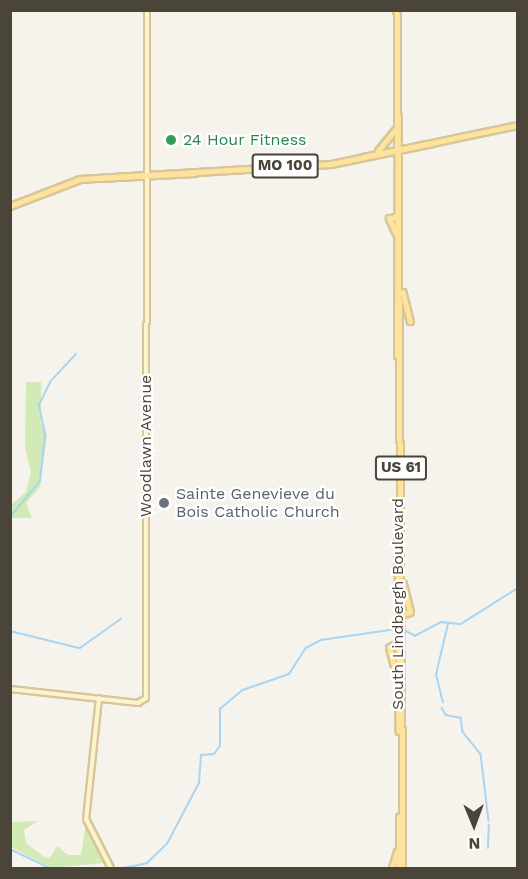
<!DOCTYPE html>
<style>
body{margin:0}
#map{position:relative;width:528px;height:879px;overflow:hidden;background:#f6f3ec;font-family:"Work Sans",sans-serif}
div>[style]{position:absolute}
[style*='--x']{left:calc(var(--x)*1px);top:calc(var(--y)*1px);width:calc(var(--w)*1px);rotate:calc(var(--a)*1deg)}
.green>*{inset:0;background:#d2eab5}
.stream>*{height:1.5px;margin:-0.75px;padding:0 0.75px;transform-origin:0.75px;border-radius:0.75px;background:#a9d4f2}
.roads{filter:drop-shadow(2px 0 #d6c79b) drop-shadow(-2px 0 #d6c79b) drop-shadow(0 2px #d6c79b) drop-shadow(0 -2px #d6c79b)}
.secondary>*{height:4px;margin:-2px;padding:0 2px;transform-origin:2px;border-radius:2px;background:#fff3cd}
.primary>*{height:4.5px;margin:-2.25px;padding:0 2.25px;transform-origin:2.25px;border-radius:2.25px;background:#ffe39c}
.dots>*{width:16px;height:16px;translate:-50% -50%;box-sizing:border-box;border:3px solid #fff;border-radius:50%}
span{translate:-50% -50%;white-space:nowrap;text-align:center;line-height:1.15;-webkit-text-stroke:4.5px #fff;paint-order:stroke}
.shield-label span{padding:2px 4px;background:#fff;border:2px solid;border-radius:4px;-webkit-text-stroke-width:0}
.shield-label{font-size:15px;color:#4b4439;font-weight:700}
.leisure-label{font-size:16px;color:#27864d}
.left{translate:0 -50%;text-align:left}
.street-label{font-size:16px;color:#4b4439}
.worship-label{font-size:16px;color:#5b616d}
.frame{position:absolute;inset:0;border:12px solid #4b4439;pointer-events:none}
.north{position:absolute;left:444px;top:795px;width:60px;height:60px;-webkit-text-stroke:4px #fff;paint-order:stroke;rotate:179deg;font-size:16px;font-weight:700;line-height:24px;text-align:center;color:#4b4439}
.north::after{content:'';display:block;margin:auto;width:21px;height:27px;background:#4b4439;clip-path:polygon(50% 0,100% 100%,50% 72%,0 100%)}
</style>
<div id="map">
<div class="green">
<i style="clip-path:polygon(26px 382px,41px 382px,41px 423px,47px 435px,40px 487px,26px 503px,32px 518px,11px 518px,11px 505px,26px 492px,31px 472px,25px 448px)"></i>
<i style="clip-path:polygon(38px 821px,24px 830px,26px 843px,44px 857px,50px 858px,57px 846px,68px 855px,81px 855px,86px 824px,105px 863px,52px 868px,11px 847px,11px 822px)"></i>
</div>
<div class="stream">
<i style="--x:10;--y:517;--w:47;--a:-50.2"></i>
<i style="--x:40;--y:481;--w:47;--a:-83.9"></i>
<i style="--x:45;--y:434;--w:30;--a:-102"></i>
<i style="--x:39;--y:405;--w:25;--a:-64"></i>
<i style="--x:50;--y:382;--w:38;--a:-47"></i>
<i style="--x:403;--y:629;--w:14;--a:30"></i>
<i style="--x:415;--y:636;--w:30;--a:-28"></i>
<i style="--x:441;--y:622;--w:20;--a:6"></i>
<i style="--x:461;--y:624;--w:67;--a:-32.3"></i>
<i style="--x:10;--y:631;--w:72;--a:13.7"></i>
<i style="--x:80;--y:648;--w:50;--a:-35.3"></i>
<i style="--x:443;--y:703;--w:29;--a:-104"></i>
<i style="--x:436;--y:675;--w:52;--a:-76.8"></i>
<i style="--x:442;--y:708;--w:8;--a:60"></i>
<i style="--x:446;--y:715;--w:15;--a:11"></i>
<i style="--x:461;--y:718;--w:14;--a:82"></i>
<i style="--x:463;--y:732;--w:28;--a:51"></i>
<i style="--x:481;--y:754;--w:67;--a:83.2"></i>
<i style="--x:488;--y:848;--w:23;--a:-88"></i>
<i style="--x:10;--y:849;--w:44;--a:25.4"></i>
<i style="--x:124;--y:868;--w:24;--a:-12"></i>
<i style="--x:147;--y:863;--w:28;--a:-44"></i>
<i style="--x:167;--y:844;--w:69;--a:-62.3"></i>
<i style="--x:199;--y:783;--w:28;--a:-86"></i>
<i style="--x:201;--y:755;--w:13;--a:-4"></i>
<i style="--x:214;--y:754;--w:10;--a:-53"></i>
<i style="--x:220;--y:746;--w:37;--a:-90"></i>
<i style="--x:220;--y:709;--w:30;--a:-40"></i>
<i style="--x:243;--y:690;--w:49;--a:-19.2"></i>
<i style="--x:289;--y:674;--w:31;--a:-57"></i>
<i style="--x:306;--y:648;--w:17;--a:-28"></i>
<i style="--x:321;--y:640;--w:76;--a:-8.3"></i>
</div>
<div class="roads">
<div class="secondary">
<i style="--x:10;--y:689;--w:129;--a:6.2"></i>
<i style="--x:138;--y:703;--w:9;--a:-32"></i>
<i style="--x:146;--y:698;--w:688;--a:-89.92"></i>
<i style="--x:99;--y:698;--w:122;--a:96.1"></i>
<i style="--x:86;--y:819;--w:55;--a:63"></i>
</div>
<div class="primary">
<i style="--x:397;--y:10;--w:858;--a:89.6"></i>
<i style="--x:378;--y:151;--w:27;--a:-51"></i>
<i style="--x:363;--y:157;--w:71;--a:-11.3"></i>
<i style="--x:99;--y:178;--w:96;--a:-3"></i>
<i style="--x:10;--y:206;--w:75;--a:-21.1"></i>
<i style="--x:80;--y:179;--w:251;--a:-3.4"></i>
<i style="--x:331;--y:164;--w:191;--a:-11.8"></i>
<i style="--x:396;--y:234;--w:17;--a:-115"></i>
<i style="--x:389;--y:219;--w:9;--a:-21"></i>
<i style="--x:403;--y:292;--w:30;--a:76"></i>
<i style="--x:397;--y:356;--w:240;--a:-89.8"></i>
<i style="--x:398;--y:529;--w:202;--a:89.7"></i>
<i style="--x:401;--y:615;--w:9;--a:-18"></i>
<i style="--x:410;--y:612;--w:29;--a:-104"></i>
<i style="--x:396;--y:674;--w:27;--a:-105"></i>
<i style="--x:389;--y:648;--w:9;--a:-32"></i>
<i style="--x:392;--y:868;--w:17;--a:-73"></i>
<i style="--x:399;--y:868;--w:51;--a:-90"></i>
</div>
</div>
<div class="dots">
<i style="left:171px;top:140px;background:#2e9e5b"></i>
<i style="left:164px;top:503px;background:#6b7280"></i>
</div>
<div class="shield-label">
<span style="left:285px;top:166px">MO 100</span>
<span style="left:401px;top:468px">US 61</span>
</div>
<div class="leisure-label">
<span class="left" style="left:183px;top:140px">24 Hour Fitness</span>
</div>
<div class="street-label">
<span style="left:146px;top:446px;rotate:-90deg">Woodlawn Avenue</span>
<span style="left:398px;top:604px;rotate:-90deg">South Lindbergh Boulevard</span>
</div>
<div class="worship-label">
<span class="left" style="left:176px;top:503px">Sainte Genevieve du<br>Bois Catholic Church</span>
</div>
<div class="frame"></div>
<div class="north">N</div>
</div>
